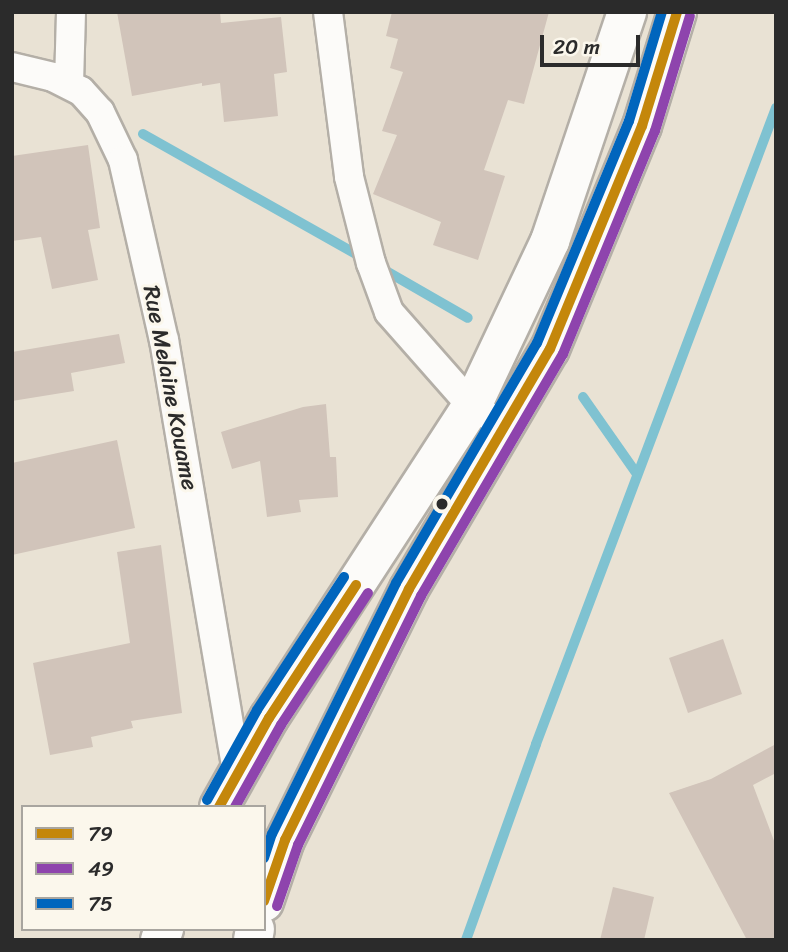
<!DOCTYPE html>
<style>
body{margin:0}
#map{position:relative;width:788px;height:952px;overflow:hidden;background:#e9e2d4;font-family:Sriracha,sans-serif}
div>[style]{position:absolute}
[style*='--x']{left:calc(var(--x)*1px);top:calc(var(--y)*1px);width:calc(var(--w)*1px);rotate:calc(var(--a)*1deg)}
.stream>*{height:10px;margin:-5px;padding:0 5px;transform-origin:5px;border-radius:5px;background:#7fc2d1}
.building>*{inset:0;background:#d1c4ba}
.roads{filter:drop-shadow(2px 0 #b4afa7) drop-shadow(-2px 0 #b4afa7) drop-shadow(0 2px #b4afa7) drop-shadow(0 -2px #b4afa7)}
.minor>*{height:28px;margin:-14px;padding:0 14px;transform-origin:14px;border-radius:14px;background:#fcfbf9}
.secondary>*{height:38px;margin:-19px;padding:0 19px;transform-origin:19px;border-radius:19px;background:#fcfbf9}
.bus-1>*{height:10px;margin:-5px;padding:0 5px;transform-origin:5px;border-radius:5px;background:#c4870b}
.bus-2>*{height:10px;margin:-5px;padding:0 5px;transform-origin:5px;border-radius:5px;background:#8e44ad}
.bus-3>*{height:10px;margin:-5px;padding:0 5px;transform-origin:5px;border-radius:5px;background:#0065bd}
.dots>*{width:19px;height:19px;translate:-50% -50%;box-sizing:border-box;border:4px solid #fbf7ec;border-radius:50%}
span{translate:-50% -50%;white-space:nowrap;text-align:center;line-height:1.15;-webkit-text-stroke:6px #fbf7ec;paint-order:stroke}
.street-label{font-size:23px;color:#2b2b2b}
.frame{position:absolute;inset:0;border:14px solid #2b2b2b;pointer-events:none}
.legend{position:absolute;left:21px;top:805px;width:245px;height:126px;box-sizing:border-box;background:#fbf7ec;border:2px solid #a8a59f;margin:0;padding:9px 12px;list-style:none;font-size:21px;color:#2b2b2b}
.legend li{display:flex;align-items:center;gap:14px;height:35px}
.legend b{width:35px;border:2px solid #a8a59f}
.scale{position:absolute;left:540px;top:35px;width:100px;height:32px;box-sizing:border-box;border:4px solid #2b2b2b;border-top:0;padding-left:9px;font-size:21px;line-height:24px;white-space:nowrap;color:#2b2b2b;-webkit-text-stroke:5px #fbf7ec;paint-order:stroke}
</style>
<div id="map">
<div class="stream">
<i style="--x:143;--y:134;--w:255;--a:29.4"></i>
<i style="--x:381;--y:268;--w:100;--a:29.9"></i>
<i style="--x:583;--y:397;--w:94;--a:55"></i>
<i style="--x:466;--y:940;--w:208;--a:-70.3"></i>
<i style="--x:536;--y:744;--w:680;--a:-69.33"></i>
</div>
<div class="building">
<i style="clip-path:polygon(117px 12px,220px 12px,221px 23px,281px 17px,287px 72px,274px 74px,278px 116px,224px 122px,220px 83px,202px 86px,202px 83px,132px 96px)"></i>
<i style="clip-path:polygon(392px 12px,549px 12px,524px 104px,508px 100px,484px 170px,505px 176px,478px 260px,433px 245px,441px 222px,373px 194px,397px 135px,382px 131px,403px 72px,390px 68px,398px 39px,386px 36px)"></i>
<i style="clip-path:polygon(88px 145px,100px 228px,88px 230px,98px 280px,52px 289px,41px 237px,12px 241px,12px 156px)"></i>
<i style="clip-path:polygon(119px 334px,125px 363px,71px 373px,74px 391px,12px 401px,12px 352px)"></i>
<i style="clip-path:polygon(326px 404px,330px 457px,336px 457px,338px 497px,299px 500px,301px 512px,267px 517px,260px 461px,232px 469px,221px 432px,303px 407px)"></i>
<i style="clip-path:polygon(117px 440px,135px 528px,12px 555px,12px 463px)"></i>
<i style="clip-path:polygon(161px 545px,182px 713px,131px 721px,133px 728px,91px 737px,93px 747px,50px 755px,33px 663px,130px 643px,117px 552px)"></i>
<i style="clip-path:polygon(723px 639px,742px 694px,688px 713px,669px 658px)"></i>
<i style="clip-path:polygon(776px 744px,776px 773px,753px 785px,776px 846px,776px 940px,747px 940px,669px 793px,711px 779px)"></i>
<i style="clip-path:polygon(613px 887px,654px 897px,644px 940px,600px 940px)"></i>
</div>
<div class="roads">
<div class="minor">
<i style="--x:328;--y:12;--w:166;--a:82.7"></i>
<i style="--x:349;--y:177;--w:89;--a:75.7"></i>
<i style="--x:371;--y:263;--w:52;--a:69.8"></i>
<i style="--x:389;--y:312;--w:125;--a:48.6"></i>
<i style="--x:472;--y:406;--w:15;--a:32"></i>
<i style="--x:12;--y:67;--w:42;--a:13.7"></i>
<i style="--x:53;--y:77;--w:31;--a:27"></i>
<i style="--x:81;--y:91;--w:28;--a:48"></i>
<i style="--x:100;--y:112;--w:53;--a:64.4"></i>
<i style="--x:123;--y:160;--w:185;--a:77.2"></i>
<i style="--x:164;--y:340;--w:436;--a:80.4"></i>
<i style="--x:69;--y:84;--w:72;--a:-88.4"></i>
</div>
<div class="secondary">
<i style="--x:219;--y:807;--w:102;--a:-60.7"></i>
<i style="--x:269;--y:718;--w:372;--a:-57"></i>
<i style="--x:472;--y:406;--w:183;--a:-64.7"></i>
<i style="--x:550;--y:241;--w:242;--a:-71.4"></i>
<i style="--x:264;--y:902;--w:65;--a:-71.3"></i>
<i style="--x:285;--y:840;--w:280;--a:-63.7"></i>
<i style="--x:409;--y:589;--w:278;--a:-59.6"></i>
<i style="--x:550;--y:349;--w:241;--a:-67.6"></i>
<i style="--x:642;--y:126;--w:119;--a:-72.9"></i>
<i style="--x:160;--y:940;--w:12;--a:-70"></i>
<i style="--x:253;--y:940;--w:11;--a:-80"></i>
</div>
</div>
<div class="bus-1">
<i style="--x:219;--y:807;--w:102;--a:-60.7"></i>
<i style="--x:269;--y:718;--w:159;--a:-56.8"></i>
<i style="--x:264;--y:901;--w:65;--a:-71"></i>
<i style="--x:285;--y:840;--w:280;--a:-63.7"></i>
<i style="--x:409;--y:589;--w:278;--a:-59.6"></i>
<i style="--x:550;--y:349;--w:241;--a:-67.6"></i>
<i style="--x:642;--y:126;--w:119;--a:-72.9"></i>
</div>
<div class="bus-2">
<i style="--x:235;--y:807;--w:94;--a:-60.7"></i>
<i style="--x:281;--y:725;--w:158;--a:-56.6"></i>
<i style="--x:277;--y:906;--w:65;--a:-71"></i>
<i style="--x:298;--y:845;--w:278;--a:-63.7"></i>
<i style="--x:421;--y:596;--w:281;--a:-59.6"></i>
<i style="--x:563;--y:354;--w:241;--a:-67.6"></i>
<i style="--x:655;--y:131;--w:120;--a:-73.1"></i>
</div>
<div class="bus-3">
<i style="--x:207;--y:800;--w:103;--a:-60.9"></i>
<i style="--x:257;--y:710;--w:159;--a:-56.8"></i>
<i style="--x:264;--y:858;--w:25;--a:-72"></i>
<i style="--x:272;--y:834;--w:280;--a:-63.7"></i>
<i style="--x:396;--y:583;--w:278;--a:-59.6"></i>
<i style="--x:537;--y:343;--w:240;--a:-67.5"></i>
<i style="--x:629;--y:121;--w:114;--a:-73.2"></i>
</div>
<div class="dots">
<i style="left:442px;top:504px;background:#2b2b2b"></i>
</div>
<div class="street-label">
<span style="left:170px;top:388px;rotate:79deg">Rue Melaine Kouame</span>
</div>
<div class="frame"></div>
<ul class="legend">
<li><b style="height:9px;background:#c4870b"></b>79</li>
<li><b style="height:9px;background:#8e44ad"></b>49</li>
<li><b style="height:9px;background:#0065bd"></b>75</li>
</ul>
<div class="scale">20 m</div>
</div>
